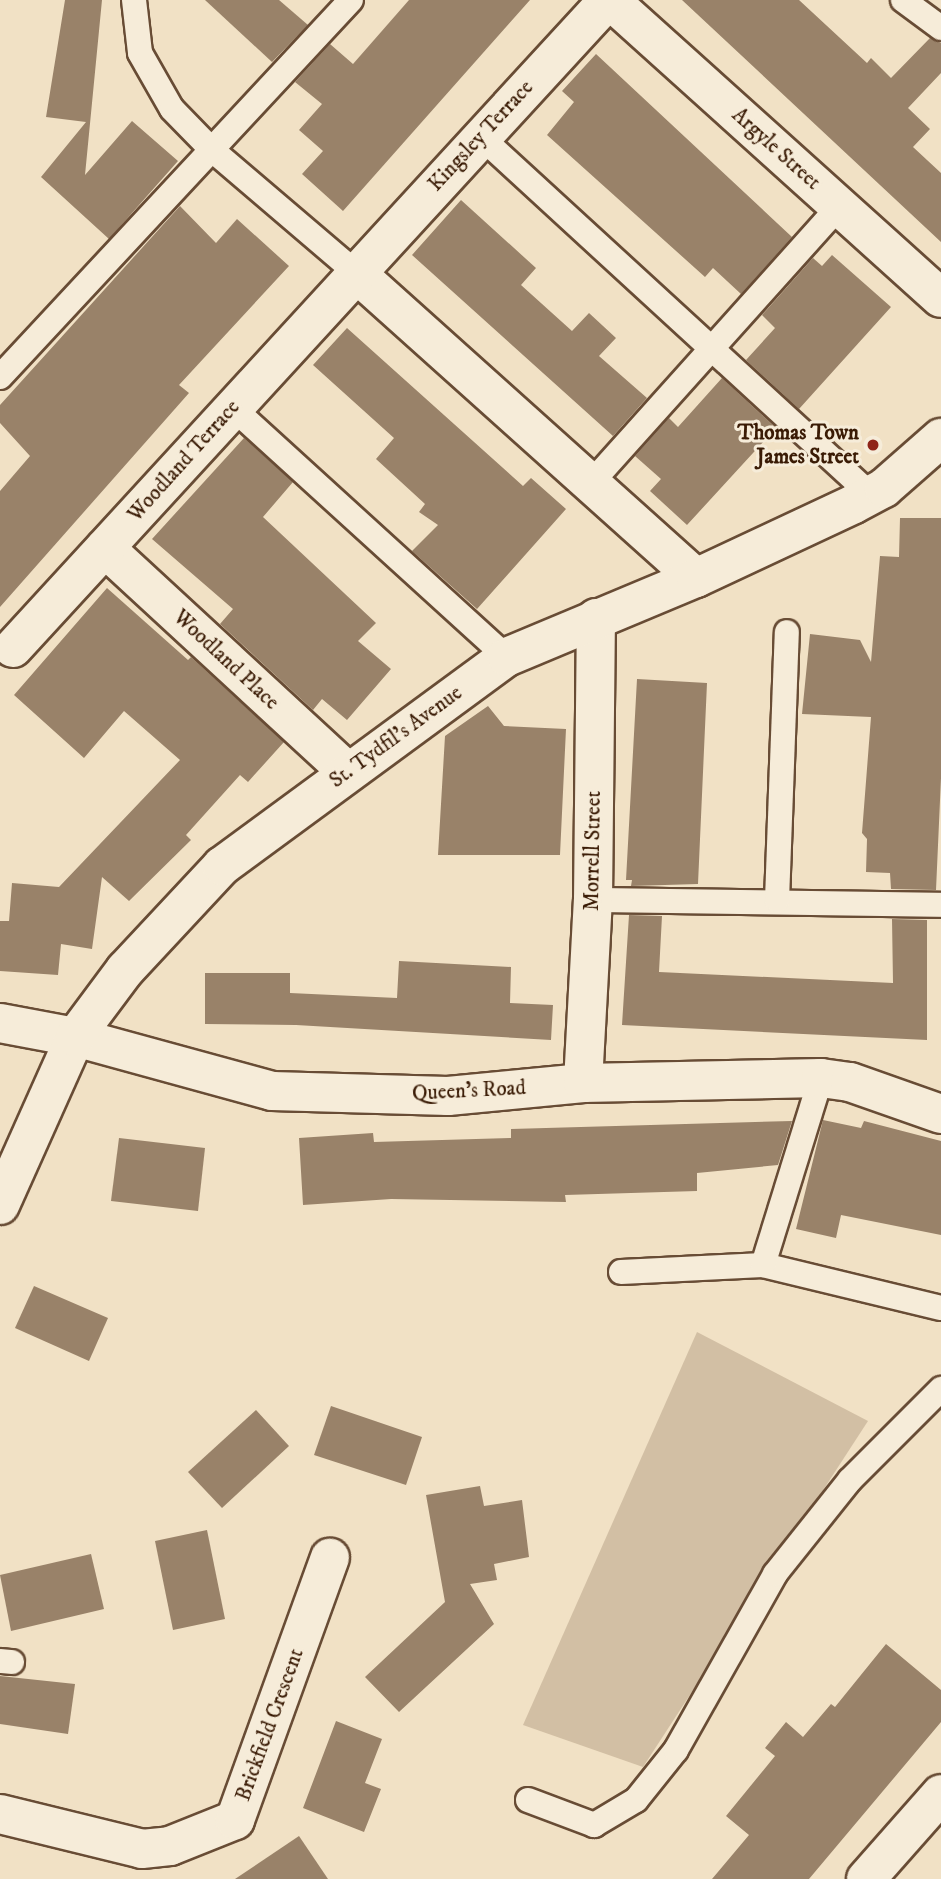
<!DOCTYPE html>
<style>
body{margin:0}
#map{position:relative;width:941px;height:1879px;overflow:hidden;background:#f1e1c5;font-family:"IM FELL DW Pica",serif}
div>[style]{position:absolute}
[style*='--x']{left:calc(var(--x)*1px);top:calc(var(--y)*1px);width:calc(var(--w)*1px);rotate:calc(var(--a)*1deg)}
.green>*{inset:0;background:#d2bfa4}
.building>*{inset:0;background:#998269}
.roads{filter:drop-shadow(2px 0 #684c35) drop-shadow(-2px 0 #684c35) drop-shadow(0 2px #684c35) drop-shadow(0 -2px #684c35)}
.lane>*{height:24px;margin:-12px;padding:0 12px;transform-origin:12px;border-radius:12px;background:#f6ecd9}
.street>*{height:38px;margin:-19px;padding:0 19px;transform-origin:19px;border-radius:19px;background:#f6ecd9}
.secondary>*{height:38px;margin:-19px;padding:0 19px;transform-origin:19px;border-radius:19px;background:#f6ecd9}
.dots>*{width:19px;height:19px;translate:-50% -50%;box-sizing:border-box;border:4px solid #f6ecd9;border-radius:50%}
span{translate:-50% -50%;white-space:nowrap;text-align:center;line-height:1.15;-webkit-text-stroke:6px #f6ecd9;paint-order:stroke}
.street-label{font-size:21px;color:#3a1b05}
.poi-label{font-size:21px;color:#3a1b05;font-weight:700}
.right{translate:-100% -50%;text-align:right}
</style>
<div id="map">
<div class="green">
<i style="clip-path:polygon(697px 1332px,868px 1421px,643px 1767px,523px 1725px)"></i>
</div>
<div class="building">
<i style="clip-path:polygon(65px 0,102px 0,85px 175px,132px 121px,178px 161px,109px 239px,41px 177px,86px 122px,46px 117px)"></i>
<i style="clip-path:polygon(205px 0,279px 0,308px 25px,272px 62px)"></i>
<i style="clip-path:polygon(409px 0,530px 0,343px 211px,302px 174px,323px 151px,299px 130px,322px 104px,295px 82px,330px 44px,353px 64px)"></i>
<i style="clip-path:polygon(682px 0,799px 0,867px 63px,871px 58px,891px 78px,930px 38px,941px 43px,941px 73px,908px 108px,930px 129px,913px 147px,941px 173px,941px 242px)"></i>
<i style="clip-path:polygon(596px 54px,792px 237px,741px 294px,713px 268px,705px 277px,547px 135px,574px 102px,562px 91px)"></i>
<i style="clip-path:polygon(461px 200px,536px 268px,521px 285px,572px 331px,589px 313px,616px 338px,599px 356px,647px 398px,613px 436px,412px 255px)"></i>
<i style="clip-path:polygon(180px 206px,216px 243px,237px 219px,289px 266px,179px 385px,189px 393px,0 607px,0 491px,30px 456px,0 423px,0 405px)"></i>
<i style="clip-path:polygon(832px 255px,891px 307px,799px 409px,746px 360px,775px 328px,762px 315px,813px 258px,822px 266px)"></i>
<i style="clip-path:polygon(347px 328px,523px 486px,531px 478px,566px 509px,477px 609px,412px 551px,438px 525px,419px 512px,425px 504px,376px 459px,394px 438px,313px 365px)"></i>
<i style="clip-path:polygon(722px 378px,776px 428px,687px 525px,650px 491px,661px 479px,635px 456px,669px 418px,678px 427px)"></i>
<i style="clip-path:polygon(244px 438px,293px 482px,263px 517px,376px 623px,358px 641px,391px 669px,347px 720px,322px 699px,313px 710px,220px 624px,233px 609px,152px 539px)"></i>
<i style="clip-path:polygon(900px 518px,941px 518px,941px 778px,936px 890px,891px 889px,890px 873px,866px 872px,867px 839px,862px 833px,871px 717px,802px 714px,810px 634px,860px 640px,871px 662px,880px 556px,899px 557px)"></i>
<i style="clip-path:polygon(107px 588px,188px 660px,191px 657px,284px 742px,248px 782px,240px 775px,186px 835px,191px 840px,129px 901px,102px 877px,92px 949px,61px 944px,58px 975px,0 971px,0 921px,9px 921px,12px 883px,59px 887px,180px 760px,124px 711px,84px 758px,14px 695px)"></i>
<i style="clip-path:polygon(637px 679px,707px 683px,698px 884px,631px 886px,632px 880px,626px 880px)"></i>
<i style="clip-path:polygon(488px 706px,504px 726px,566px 729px,560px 855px,438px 855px,445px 736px)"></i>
<i style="clip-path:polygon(629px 915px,662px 916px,659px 972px,893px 983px,892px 919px,927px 920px,927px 1040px,622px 1025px)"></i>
<i style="clip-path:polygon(399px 961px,511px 967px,510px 1003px,553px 1005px,551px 1040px,296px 1025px,205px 1024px,205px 973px,290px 973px,290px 993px,397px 998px)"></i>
<i style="clip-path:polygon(823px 1120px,861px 1128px,864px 1121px,941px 1141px,941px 1235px,841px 1215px,836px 1238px,796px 1229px)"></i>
<i style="clip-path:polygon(792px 1121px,778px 1165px,697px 1173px,697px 1191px,565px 1195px,566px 1202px,391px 1199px,303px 1205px,299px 1138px,373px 1133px,374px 1142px,511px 1138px,511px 1129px)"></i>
<i style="clip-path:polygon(119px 1138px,205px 1148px,198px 1211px,111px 1201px)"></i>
<i style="clip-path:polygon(34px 1286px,108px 1318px,89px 1361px,15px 1328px)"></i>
<i style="clip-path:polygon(331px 1406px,422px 1437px,406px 1485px,314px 1455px)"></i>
<i style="clip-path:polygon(256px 1410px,289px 1446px,222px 1508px,188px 1472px)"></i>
<i style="clip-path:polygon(480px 1486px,484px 1506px,522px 1500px,529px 1557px,494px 1564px,497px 1580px,470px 1584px,494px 1624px,399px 1712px,365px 1677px,445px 1602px,426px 1495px)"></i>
<i style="clip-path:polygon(207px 1530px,225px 1619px,173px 1630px,155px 1541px)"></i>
<i style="clip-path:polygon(91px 1554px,104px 1609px,11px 1631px,0 1575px)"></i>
<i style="clip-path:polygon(886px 1644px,941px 1690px,941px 1722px,809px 1879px,712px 1879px,749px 1835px,726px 1816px,775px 1756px,765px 1748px,786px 1722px,803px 1737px,831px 1704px,835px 1707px)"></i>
<i style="clip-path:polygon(0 1676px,75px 1684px,68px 1734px,0 1724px)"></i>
<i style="clip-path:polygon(336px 1721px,382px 1739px,365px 1783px,381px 1789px,364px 1832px,303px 1808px)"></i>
<i style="clip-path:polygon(299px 1836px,328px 1879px,235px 1879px)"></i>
</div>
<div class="roads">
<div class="lane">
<i style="--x:134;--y:0;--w:53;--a:83.5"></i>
<i style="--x:140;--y:53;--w:64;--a:60.3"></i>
<i style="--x:172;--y:109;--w:56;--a:45.7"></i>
<i style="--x:211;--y:149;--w:189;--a:40.5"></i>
<i style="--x:903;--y:0;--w:47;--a:36.4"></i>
<i style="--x:481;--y:137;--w:529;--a:42.55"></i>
<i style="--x:0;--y:377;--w:515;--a:-47.05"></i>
<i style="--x:233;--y:408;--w:370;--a:42.3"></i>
<i style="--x:591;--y:483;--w:371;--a:-48.1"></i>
<i style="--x:593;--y:900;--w:348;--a:0.8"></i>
<i style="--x:777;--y:900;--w:268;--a:-87.9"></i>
<i style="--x:763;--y:1265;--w:183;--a:13.6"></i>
<i style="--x:621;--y:1272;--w:142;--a:-2.8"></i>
<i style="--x:763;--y:1265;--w:196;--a:-72.8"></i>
<i style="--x:0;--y:1661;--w:12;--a:5"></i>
<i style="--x:528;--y:1800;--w:71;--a:20.7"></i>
<i style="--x:594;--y:1825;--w:49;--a:-30.8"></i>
<i style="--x:636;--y:1800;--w:64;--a:-51.3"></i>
<i style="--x:676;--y:1750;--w:202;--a:-60.6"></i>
<i style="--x:775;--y:1574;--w:120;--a:-51.4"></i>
<i style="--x:850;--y:1480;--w:129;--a:-45"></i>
</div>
<div class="street">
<i style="--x:610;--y:0;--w:445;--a:42"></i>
<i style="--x:355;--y:272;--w:458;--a:41.9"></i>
<i style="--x:105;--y:548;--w:329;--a:42.7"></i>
<i style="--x:13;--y:648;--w:880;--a:-47.44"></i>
<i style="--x:0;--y:1023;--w:76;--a:10.6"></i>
<i style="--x:75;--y:1037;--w:204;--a:15.3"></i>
<i style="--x:272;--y:1091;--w:176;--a:1.6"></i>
<i style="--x:448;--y:1096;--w:136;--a:-5.5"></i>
<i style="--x:583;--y:1083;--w:238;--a:-1.2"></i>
<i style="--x:821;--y:1078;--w:29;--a:8"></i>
<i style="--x:850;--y:1082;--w:96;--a:19.4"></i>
<i style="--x:583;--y:1083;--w:183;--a:-86.9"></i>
<i style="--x:593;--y:900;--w:282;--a:-89.4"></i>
<i style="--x:0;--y:1205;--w:184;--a:-65.9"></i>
<i style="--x:75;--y:1037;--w:84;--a:-53.3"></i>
<i style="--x:125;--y:970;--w:142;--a:-47"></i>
<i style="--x:222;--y:866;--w:353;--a:-36.3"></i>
<i style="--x:507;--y:657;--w:205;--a:-22.7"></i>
<i style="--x:696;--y:578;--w:174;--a:-25.1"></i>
<i style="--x:854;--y:504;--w:34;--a:-28"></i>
<i style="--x:884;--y:488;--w:76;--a:-41.3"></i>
<i style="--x:0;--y:1814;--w:146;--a:13.8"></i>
<i style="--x:142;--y:1849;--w:28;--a:-6"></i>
<i style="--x:170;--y:1846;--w:70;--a:-21.8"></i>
<i style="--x:235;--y:1820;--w:279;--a:-70.1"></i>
</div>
<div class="secondary">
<i style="--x:866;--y:1879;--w:113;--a:-48.6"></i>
</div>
</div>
<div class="dots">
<i style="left:873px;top:445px;background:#8f2418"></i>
</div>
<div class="street-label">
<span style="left:481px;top:136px;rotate:-47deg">Kingsley Terrace</span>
<span style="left:776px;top:149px;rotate:42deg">Argyle Street</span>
<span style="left:184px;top:461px;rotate:-48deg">Woodland Terrace</span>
<span style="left:226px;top:660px;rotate:43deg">Woodland Place</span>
<span style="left:396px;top:737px;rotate:-36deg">St. Tydfil's Avenue</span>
<span style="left:593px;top:851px;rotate:-89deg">Morrell Street</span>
<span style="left:469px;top:1091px;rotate:-3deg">Queen's Road</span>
<span style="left:270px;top:1725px;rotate:-70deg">Brickfield Crescent</span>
</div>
<div class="poi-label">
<span class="right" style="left:859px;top:445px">Thomas Town<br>James Street</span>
</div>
</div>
